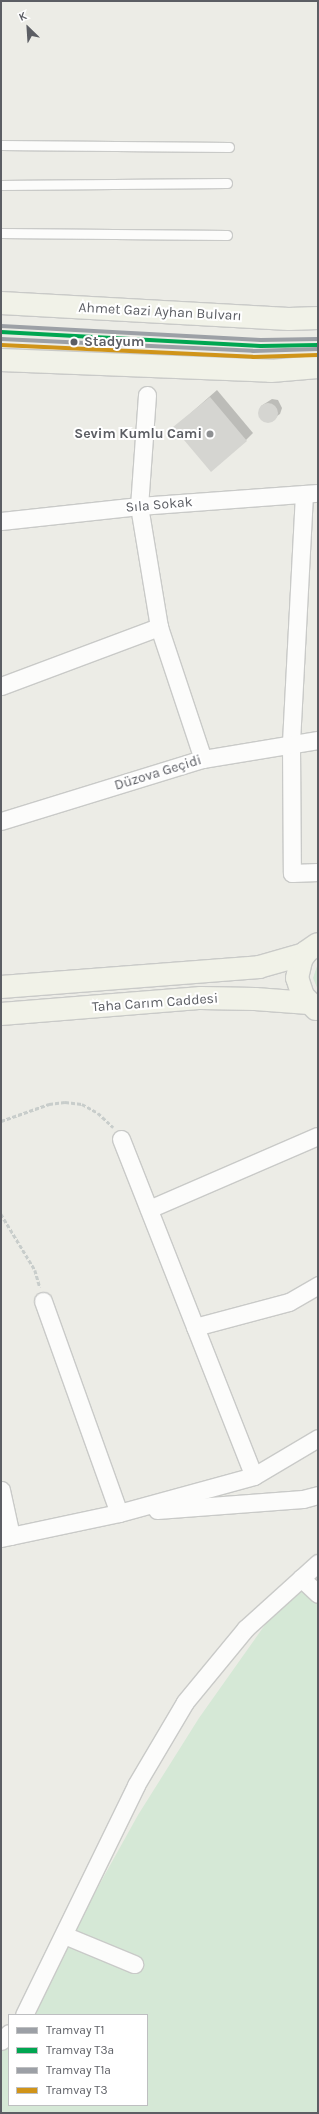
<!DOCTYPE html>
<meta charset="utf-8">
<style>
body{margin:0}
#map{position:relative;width:319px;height:2114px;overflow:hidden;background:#ecece6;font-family:Karla,sans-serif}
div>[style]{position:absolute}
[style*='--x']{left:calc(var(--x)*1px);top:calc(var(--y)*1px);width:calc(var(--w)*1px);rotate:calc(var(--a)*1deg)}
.green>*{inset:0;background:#d5e8d6}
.shadow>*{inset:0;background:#0003}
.building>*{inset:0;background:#d5d5d1}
.round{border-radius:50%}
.path>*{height:2.5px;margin-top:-1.25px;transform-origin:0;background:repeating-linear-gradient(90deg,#c8cdcb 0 4px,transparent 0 6px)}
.roads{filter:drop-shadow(1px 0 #c9cac8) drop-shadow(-1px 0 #c9cac8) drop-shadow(0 1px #c9cac8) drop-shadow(0 -1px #c9cac8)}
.lane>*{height:9px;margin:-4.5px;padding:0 4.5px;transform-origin:4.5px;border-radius:4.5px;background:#fcfcfb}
.street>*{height:17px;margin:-8.5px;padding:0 8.5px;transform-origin:8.5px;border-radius:8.5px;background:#fcfcfb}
.primary>*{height:22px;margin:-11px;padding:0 11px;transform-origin:11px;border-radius:11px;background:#f1f2e8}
.tram-1>*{height:4px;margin:-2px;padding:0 2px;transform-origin:2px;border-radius:2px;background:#9ca0a6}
.tram-2>*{height:4px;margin:-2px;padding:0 2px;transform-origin:2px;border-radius:2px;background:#00a651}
.tram-3>*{height:4px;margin:-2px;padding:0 2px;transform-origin:2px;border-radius:2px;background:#9ca0a6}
.tram-4>*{height:4px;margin:-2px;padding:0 2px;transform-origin:2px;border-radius:2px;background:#d09419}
.dots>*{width:11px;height:11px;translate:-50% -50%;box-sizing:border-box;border:2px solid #fff;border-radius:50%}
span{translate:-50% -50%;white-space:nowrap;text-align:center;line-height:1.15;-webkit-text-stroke:4px #fff;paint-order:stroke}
.street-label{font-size:14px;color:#5c5e64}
.stop-label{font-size:14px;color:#5c5e64;font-weight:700}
.left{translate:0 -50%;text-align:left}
.poi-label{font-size:14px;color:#5c5e64;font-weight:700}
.right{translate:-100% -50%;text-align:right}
.frame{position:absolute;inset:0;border:2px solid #5c5e64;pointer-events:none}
.legend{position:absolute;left:8px;top:2014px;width:140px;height:92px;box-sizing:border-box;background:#fff;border:1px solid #bebfc1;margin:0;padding:5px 7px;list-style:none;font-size:12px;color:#5c5e64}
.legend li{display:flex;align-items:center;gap:8px;height:20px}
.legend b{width:20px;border:1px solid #bebfc1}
.north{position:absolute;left:8px;top:8px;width:40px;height:40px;-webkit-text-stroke:3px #fff;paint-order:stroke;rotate:335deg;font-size:11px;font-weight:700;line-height:16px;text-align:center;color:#5c5e64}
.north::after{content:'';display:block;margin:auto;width:14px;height:18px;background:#5c5e64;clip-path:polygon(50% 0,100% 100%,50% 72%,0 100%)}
</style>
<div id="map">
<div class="green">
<i style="clip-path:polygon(318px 963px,318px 990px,313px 978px)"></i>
<i style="clip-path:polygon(318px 1558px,318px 2113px,1px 2113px,1px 2041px,9px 2030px,9px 2105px,147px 2105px,147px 2015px,20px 2015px,59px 1957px,138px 1815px,199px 1718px,267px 1622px)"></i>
</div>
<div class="shadow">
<i style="clip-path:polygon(217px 390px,253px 433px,246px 440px,175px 427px)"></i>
<i style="clip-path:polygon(272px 399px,278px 400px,282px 408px,280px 414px,268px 422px,262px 420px,259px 414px,261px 406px)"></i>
</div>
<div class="building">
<i style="clip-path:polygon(210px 397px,247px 441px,211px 472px,173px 427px)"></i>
<i class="round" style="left:258px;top:403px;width:20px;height:20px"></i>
</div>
<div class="path">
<i style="--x:1;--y:1121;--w:51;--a:-19.5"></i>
<i style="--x:49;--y:1104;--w:16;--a:-7"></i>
<i style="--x:65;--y:1102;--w:17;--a:7"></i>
<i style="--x:82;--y:1104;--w:18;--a:29"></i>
<i style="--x:98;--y:1113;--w:21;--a:43"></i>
<i style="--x:1;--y:1214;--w:66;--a:58.7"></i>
<i style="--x:35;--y:1270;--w:18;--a:74"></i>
</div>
<div class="roads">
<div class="lane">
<i style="--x:1;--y:145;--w:228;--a:0.5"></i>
<i style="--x:1;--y:185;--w:226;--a:-0.5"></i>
<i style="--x:1;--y:233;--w:226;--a:0.5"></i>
</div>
<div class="street">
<i style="--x:147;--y:395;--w:111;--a:94.1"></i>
<i style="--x:139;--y:506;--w:123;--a:80.6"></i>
<i style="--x:159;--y:627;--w:139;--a:71.6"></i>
<i style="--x:304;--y:494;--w:251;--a:93"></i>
<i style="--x:291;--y:745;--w:128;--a:89.6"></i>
<i style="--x:292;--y:873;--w:26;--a:-2"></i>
<i style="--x:1;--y:521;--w:139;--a:-6.2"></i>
<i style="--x:139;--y:506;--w:179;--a:-4.2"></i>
<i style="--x:1;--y:686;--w:169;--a:-20.5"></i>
<i style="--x:1;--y:821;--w:211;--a:-17.1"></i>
<i style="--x:203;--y:759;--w:117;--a:-9.4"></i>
<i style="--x:121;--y:1139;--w:362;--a:68.5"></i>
<i style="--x:149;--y:1209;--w:184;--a:-23.4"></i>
<i style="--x:43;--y:1301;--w:225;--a:70.3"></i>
<i style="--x:195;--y:1327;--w:97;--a:-14.9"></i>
<i style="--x:289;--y:1302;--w:34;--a:-30"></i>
<i style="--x:1;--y:1490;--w:47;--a:77.7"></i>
<i style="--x:157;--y:1510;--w:146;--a:-4.3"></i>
<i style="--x:303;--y:1499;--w:16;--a:-15"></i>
<i style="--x:1;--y:1538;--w:121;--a:-12"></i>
<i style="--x:119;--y:1513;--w:140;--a:-15.3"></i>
<i style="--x:254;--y:1476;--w:74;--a:-30.7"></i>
<i style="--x:301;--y:1578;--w:23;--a:43"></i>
<i style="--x:64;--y:1935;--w:76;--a:22.5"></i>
<i style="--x:24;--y:2015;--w:256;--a:-64"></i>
<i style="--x:136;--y:1785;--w:96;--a:-59.4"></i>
<i style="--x:185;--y:1702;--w:96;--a:-50.5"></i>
<i style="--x:246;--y:1628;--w:97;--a:-42.1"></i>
<i style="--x:1;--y:2041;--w:11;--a:-45"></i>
</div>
<div class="primary">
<i style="--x:1;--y:303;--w:288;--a:3.2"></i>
<i style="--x:289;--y:319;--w:29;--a:-2"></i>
<i style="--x:1;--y:360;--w:270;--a:2.3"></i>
<i style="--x:271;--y:371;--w:47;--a:-4.9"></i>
<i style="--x:1;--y:987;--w:259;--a:-4.4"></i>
<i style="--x:259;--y:967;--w:48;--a:-15.8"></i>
<i style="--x:316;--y:1009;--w:18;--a:-135"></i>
<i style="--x:303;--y:996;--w:19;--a:-108"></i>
<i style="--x:297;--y:978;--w:18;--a:-77"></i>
<i style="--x:301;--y:960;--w:9;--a:-58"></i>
<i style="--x:306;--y:952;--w:14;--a:-34"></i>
<i style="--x:1;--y:1014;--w:201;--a:-4.6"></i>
<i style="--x:201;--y:998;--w:54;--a:1.1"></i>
<i style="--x:255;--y:999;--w:54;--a:4.2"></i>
</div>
</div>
<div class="tram-1">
<i style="--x:1;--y:326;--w:260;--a:3.1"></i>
<i style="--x:261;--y:340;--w:57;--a:-1"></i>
</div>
<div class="tram-2">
<i style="--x:1;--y:332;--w:260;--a:3.1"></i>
<i style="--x:261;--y:346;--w:57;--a:-1"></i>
</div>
<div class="tram-3">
<i style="--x:1;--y:339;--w:252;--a:2.7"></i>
<i style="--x:253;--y:351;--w:65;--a:-1.8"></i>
</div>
<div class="tram-4">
<i style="--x:1;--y:345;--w:252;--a:2.7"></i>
<i style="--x:253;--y:357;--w:65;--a:-1.8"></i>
</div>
<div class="dots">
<i style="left:74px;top:342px;background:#5c5e64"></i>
<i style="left:210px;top:434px;background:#8e9092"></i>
</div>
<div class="street-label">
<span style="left:160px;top:312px;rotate:3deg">Ahmet Gazi Ayhan Bulvarı</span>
<span style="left:159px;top:505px;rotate:-5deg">Sıla Sokak</span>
<span style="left:158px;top:773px;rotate:-17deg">Düzova Geçidi</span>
<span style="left:155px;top:1003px;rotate:-4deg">Taha Carım Caddesi</span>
</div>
<div class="stop-label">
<span class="left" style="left:84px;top:342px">Stadyum</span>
</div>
<div class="poi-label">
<span class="right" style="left:202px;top:434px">Sevim Kumlu Cami</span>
</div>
<div class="frame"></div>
<ul class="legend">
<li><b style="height:5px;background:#9ca0a6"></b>Tramvay T1</li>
<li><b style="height:5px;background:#00a651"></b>Tramvay T3a</li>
<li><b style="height:5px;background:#9ca0a6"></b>Tramvay T1a</li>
<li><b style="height:5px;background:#d09419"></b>Tramvay T3</li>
</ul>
<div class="north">K</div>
</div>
